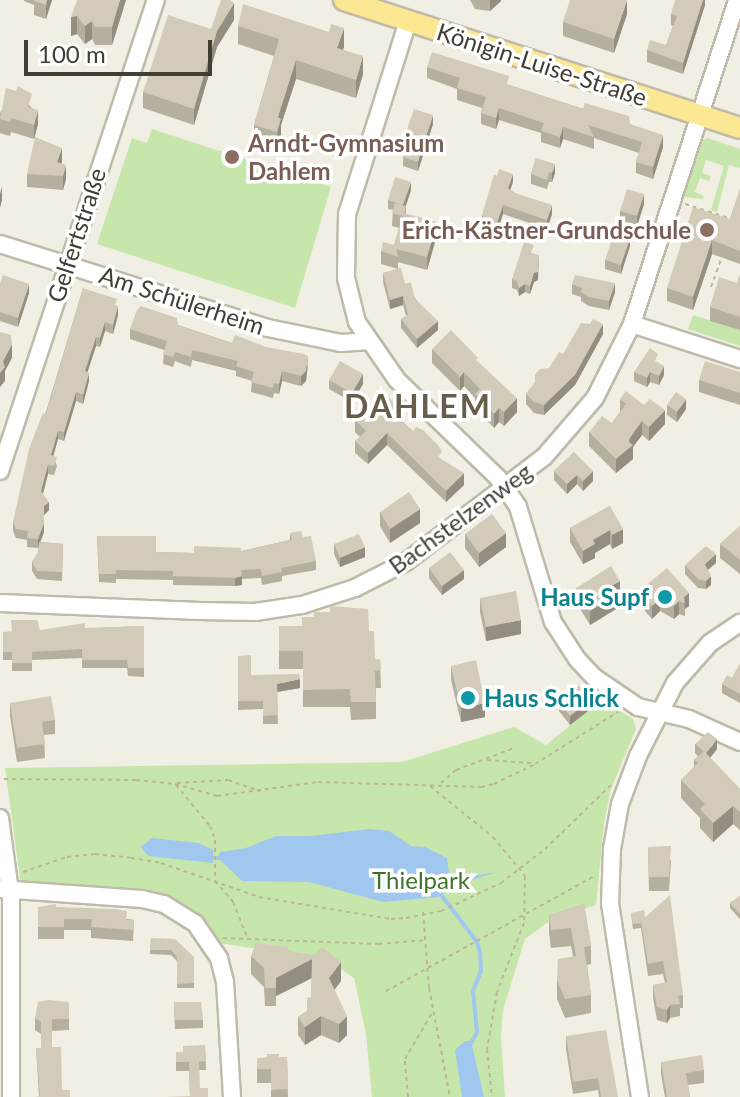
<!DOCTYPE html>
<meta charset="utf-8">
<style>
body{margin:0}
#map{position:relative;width:740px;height:1097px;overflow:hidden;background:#f1eee3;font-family:Lato,sans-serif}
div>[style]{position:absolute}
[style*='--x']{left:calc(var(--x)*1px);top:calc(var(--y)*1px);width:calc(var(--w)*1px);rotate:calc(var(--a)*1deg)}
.green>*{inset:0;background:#c7e6ac}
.water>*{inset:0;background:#a0c7ee}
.stream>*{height:4px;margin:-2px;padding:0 2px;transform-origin:2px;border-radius:2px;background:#a0c7ee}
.path>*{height:2px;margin-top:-1px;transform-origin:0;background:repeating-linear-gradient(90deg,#beb498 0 4px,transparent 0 8px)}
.roads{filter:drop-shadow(2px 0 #bfbaa9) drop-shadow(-2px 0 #bfbaa9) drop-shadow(0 2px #bfbaa9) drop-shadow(0 -2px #bfbaa9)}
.minor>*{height:16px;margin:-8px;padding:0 8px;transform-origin:8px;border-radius:8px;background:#fff}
.major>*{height:20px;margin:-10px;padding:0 10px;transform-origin:10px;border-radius:10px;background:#fce792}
.wall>*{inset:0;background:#b5af9f}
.shaded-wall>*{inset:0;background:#948e82}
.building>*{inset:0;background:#d3cbb9}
.dots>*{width:22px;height:22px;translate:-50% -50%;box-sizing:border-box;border:4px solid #fff;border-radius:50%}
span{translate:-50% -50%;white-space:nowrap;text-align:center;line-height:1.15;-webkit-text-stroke:7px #fff;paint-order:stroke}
.street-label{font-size:24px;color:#433e34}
.education-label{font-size:24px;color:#785e54;font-weight:700}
.left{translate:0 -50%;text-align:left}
.right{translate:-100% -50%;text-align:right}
.culture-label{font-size:24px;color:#0d838f;font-weight:700}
.park-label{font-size:24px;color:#3e7329}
.district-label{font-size:32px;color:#665d4b;font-weight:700;letter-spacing:2px}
.scale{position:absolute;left:24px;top:40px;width:188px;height:36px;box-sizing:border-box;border:4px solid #433e34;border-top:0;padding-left:10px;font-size:24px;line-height:28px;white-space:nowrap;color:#433e34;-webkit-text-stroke:6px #fff;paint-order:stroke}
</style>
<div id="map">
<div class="green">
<i style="clip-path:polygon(152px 129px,331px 187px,295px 308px,97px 244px,132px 138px,147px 143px)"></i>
<i style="clip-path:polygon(708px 138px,740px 149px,740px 168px,729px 165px,717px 212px,711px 210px,724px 166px,706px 160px,702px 173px,711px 176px,709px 181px,700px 178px,695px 192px,704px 196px,703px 199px,684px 197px,703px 140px)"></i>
<i style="clip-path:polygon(693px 315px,740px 330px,740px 346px,688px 329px)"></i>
<i style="clip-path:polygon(601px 700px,633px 719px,636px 729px,611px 789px,604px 824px,596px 905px,551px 920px,525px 939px,503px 1010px,501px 1037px,505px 1097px,372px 1097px,366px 1034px,354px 978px,324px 958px,217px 943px,196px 914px,155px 894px,21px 885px,5px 768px,402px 762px,514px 727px,546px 745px)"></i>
</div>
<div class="water">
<i style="clip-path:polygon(369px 829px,389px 831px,411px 846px,425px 847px,447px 858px,450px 880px,497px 872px,449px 887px,439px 897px,383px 902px,309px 882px,242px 881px,218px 858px,220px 852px,246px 848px,276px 836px,311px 836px)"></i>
<i style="clip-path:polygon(152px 838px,199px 843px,213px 850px,213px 863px,148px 856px,141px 847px)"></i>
<i style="clip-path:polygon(465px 1041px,471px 1041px,484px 1097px,462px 1097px,455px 1050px)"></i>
</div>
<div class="stream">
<i style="--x:213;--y:858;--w:5;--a:0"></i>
<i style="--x:442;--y:896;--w:58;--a:52.7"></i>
<i style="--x:477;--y:942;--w:10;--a:73"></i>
<i style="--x:480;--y:952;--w:19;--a:87"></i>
<i style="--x:481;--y:971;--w:22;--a:112"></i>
<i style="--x:473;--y:991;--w:41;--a:84.4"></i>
<i style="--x:477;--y:1032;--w:13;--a:117"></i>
</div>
<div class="path">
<i style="--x:685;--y:204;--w:49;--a:17.7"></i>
<i style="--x:711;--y:287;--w:32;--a:-70"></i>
<i style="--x:487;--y:760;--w:45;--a:3.8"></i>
<i style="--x:4;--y:779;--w:132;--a:0.4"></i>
<i style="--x:136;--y:780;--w:39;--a:6"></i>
<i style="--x:175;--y:784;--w:44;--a:15.9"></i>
<i style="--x:217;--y:796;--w:102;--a:-7.9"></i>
<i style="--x:318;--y:782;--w:163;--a:1.8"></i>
<i style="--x:481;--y:787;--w:13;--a:-13"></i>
<i style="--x:494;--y:784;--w:46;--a:-26"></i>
<i style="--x:535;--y:764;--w:98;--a:-32.1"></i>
<i style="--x:177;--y:783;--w:51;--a:-3.4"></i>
<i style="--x:228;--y:780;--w:34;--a:19"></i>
<i style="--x:441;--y:783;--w:20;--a:-41"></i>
<i style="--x:456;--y:770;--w:62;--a:-20.8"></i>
<i style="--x:176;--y:785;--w:53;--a:50.3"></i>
<i style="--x:210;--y:826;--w:15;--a:70"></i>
<i style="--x:215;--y:840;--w:41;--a:90"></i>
<i style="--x:215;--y:881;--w:28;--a:49"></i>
<i style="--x:233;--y:902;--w:37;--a:68"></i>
<i style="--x:430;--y:786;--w:81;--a:39"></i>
<i style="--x:493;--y:837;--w:50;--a:50.6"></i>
<i style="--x:525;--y:876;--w:47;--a:91.2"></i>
<i style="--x:524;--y:923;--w:74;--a:111.4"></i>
<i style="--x:497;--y:992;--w:58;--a:100"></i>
<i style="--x:487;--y:1049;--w:48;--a:84.1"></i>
<i style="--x:23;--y:872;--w:46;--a:-18.8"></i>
<i style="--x:67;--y:857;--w:28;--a:-6"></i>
<i style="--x:95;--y:854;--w:36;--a:6"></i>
<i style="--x:131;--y:858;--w:30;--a:9"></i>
<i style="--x:161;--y:863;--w:104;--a:19.1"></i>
<i style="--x:259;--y:897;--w:134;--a:9.5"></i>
<i style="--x:391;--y:919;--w:15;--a:-4"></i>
<i style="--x:406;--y:918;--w:36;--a:-11"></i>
<i style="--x:441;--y:911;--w:66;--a:-25"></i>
<i style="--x:501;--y:883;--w:56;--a:-37.7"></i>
<i style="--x:545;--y:849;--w:92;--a:-44.1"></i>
<i style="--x:423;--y:912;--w:76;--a:85.5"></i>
<i style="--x:429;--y:988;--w:111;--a:79.1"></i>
<i style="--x:223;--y:938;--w:156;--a:2.2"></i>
<i style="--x:379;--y:944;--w:47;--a:-4.9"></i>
<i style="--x:386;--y:991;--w:240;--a:-28.9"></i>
<i style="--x:408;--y:1097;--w:38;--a:-95"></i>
<i style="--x:405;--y:1059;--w:56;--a:-59.7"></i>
</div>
<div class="roads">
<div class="minor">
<i style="--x:408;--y:21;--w:202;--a:107.5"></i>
<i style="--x:347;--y:214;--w:64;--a:90.9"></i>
<i style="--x:346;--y:278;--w:45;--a:76"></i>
<i style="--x:357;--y:322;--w:70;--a:55.4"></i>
<i style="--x:397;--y:380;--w:141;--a:44.1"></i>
<i style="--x:498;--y:478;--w:35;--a:55"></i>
<i style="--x:518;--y:507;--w:120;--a:73.1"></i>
<i style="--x:553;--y:622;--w:44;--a:57"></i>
<i style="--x:577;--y:659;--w:25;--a:47"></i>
<i style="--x:594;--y:677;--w:53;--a:34.3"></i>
<i style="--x:638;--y:707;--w:52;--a:13.2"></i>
<i style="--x:689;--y:719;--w:56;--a:24.3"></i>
<i style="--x:0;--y:244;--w:281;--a:17.4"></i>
<i style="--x:268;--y:328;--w:75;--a:11.6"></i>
<i style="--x:341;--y:343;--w:26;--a:-4"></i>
<i style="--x:632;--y:324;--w:114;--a:18"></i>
<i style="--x:0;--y:471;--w:496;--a:-71.7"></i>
<i style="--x:0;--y:603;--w:200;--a:2.3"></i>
<i style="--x:200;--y:611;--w:55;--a:1"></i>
<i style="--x:255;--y:612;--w:48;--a:-8.5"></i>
<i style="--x:302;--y:605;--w:56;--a:-17.8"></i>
<i style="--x:355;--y:588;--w:57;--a:-27"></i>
<i style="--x:406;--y:562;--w:173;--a:-37.3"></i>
<i style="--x:544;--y:457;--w:78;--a:-49.2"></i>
<i style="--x:595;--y:398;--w:83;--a:-63.4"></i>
<i style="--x:632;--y:324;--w:341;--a:-72"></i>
<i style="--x:0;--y:818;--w:81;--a:82.2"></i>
<i style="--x:11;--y:898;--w:199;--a:90"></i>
<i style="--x:0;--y:889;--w:142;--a:4"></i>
<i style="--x:142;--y:899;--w:23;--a:13"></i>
<i style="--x:164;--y:904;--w:36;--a:32"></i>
<i style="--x:195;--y:923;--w:42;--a:55.6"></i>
<i style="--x:219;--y:958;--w:25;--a:76"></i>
<i style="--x:225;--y:982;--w:115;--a:86.5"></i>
<i style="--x:640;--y:1097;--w:195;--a:-98.8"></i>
<i style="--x:610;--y:904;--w:55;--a:-87.9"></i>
<i style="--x:612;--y:849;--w:46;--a:-79.9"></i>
<i style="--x:620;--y:804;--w:51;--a:-69.4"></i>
<i style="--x:638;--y:756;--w:82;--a:-63.1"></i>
<i style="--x:675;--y:683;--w:53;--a:-48.8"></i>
<i style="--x:710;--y:643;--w:36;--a:-34"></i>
</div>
<div class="major">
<i style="--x:344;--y:0;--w:416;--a:17.9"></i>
</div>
</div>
<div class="wall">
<i style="clip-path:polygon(24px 0,52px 0,46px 19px,34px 15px,34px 5px,24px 1px)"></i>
<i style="clip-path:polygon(126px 0,112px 45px,95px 45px,92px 39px,85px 44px,77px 34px,71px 36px,71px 17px)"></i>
<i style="clip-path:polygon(470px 0,501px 0,501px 1px,490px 11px,475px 9px)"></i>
<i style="clip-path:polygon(705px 0,705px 5px,683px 74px,647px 62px,647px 50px,666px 45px,673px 26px,671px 25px,671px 14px)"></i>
<i style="clip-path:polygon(627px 14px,614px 53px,563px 36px,563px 22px)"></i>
<i style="clip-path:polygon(234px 20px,217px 47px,194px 125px,143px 108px,143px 92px,211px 29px)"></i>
<i style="clip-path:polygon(238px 26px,344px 47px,343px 49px,363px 74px,356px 98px,296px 79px,281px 125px,281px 137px,277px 150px,254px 143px,254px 125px,274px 56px,238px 44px)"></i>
<i style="clip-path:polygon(427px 67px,509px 85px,630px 124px,663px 147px,653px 179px,636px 173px,636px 162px,639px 153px,594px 138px,594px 149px,563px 139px,560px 148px,541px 142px,541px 133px,499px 120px,496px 129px,481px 124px,481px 113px,482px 108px,457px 100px,457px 89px,427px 78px)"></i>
<i style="clip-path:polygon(16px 91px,32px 108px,38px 124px,34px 139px,11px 132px,10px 136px,0 133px,0 113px)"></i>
<i style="clip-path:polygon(433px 124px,418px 171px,403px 166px,403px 157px,406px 147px,404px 147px,404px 138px)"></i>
<i style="clip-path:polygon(536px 158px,555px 173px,552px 182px,549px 182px,547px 189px,531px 184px,531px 174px)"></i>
<i style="clip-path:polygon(61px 163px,66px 179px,63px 190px,27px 187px,27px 174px)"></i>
<i style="clip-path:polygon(513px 182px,510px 190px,552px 214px,547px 229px,503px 214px,496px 235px,483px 231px,483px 225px,482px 224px,482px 215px)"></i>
<i style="clip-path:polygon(740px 189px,740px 264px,712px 254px,693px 310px,667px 301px,667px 288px,730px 219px)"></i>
<i style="clip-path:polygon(411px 190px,406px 206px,406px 214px,437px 235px,427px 270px,398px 262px,398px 269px,405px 284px,438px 330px,417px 348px,401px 328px,401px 319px,406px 316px,403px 305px,390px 309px,383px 282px,383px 273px,398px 269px,381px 264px,381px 251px,394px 245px,399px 228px,392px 226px,393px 210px,388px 209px,388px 200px)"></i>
<i style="clip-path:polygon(644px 204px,637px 226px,620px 220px,620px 211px)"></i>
<i style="clip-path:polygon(630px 246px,621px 274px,605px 269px,605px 260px)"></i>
<i style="clip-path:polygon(534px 253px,538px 280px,534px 282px,530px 294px,525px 292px,519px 296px,517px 290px,512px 288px,512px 279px)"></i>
<i style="clip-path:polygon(740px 274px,740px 330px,710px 321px,710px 307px,737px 283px)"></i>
<i style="clip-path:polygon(0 283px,29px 293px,18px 327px,0 321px)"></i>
<i style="clip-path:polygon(572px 284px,615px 292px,609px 310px,589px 306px,581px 301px,581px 297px,572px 294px)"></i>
<i style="clip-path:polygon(83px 288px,117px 306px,118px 315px,113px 334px,105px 331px,100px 347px,96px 346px,87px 372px,89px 381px,83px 404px,76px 401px,64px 441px,58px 439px,53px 456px,57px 466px,54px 475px,48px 474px,43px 494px,49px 510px,44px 515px,44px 532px,40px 542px,63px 544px,62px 581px,37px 579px,32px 571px,32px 562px,38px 553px,39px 545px,38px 548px,27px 547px,27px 540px,16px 538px,13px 531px,13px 522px)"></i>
<i style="clip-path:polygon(178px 325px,232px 343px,308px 366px,306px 381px,301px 386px,282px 381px,279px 394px,274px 393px,273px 398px,251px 392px,252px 381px,236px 376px,236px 371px,192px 360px,191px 367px,175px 361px,173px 367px,163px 364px,164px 350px,130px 339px,130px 329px)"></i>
<i style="clip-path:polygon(603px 334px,575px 385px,544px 415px,534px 413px,526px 404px,526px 394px,535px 383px,535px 375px,549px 368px,563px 354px)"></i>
<i style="clip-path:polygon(432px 349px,478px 362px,517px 412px,504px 426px,499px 422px,494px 428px,475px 408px,475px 398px,464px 386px,460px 391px,432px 363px)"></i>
<i style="clip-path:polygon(658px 362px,664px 375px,659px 385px,650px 382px,647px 387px,634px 381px,634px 372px)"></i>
<i style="clip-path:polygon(740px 372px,740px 405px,699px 392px,699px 380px)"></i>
<i style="clip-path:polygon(329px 380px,363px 384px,352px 402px,329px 389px)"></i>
<i style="clip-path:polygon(620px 399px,665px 424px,649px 441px,642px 435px,633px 447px,633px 459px,616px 473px,589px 446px,589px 432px,612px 423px,620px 412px)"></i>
<i style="clip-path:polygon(667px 405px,686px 409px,677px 422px,667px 415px)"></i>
<i style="clip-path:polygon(400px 419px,442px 460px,464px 485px,446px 502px,387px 445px,368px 464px,355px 453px,355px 441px,360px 437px,355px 432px,355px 420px)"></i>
<i style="clip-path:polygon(574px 452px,593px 481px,583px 491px,577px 484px,567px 494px,554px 480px,554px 471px)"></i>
<i style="clip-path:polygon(610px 506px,623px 543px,612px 549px,610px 544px,595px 553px,595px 558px,583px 564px,570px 542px,570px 528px)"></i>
<i style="clip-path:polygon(380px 512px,420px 523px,390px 543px,380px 526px)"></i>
<i style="clip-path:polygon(740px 526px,740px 574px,720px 558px,720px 544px)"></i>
<i style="clip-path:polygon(290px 533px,303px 537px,316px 561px,316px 570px,282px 576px,282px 581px,262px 585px,261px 578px,242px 579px,242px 585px,235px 586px,173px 585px,173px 580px,116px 579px,116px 583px,99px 582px,97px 536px,156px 552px,194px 553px,241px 551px,290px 540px)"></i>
<i style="clip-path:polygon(465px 534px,506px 547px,479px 567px,465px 548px)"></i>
<i style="clip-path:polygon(334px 544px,365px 557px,340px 567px,334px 554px)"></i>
<i style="clip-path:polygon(716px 563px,708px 570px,711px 585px,706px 589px,698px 588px,685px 574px,685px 565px)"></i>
<i style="clip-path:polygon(429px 568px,464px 579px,442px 595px,429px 578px)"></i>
<i style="clip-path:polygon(576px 588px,620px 595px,616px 597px,616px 609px,590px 625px,576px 602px)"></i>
<i style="clip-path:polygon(639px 591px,689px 593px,689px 606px,685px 609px,685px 616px,679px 614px,674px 619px,660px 611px,652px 619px,639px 604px)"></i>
<i style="clip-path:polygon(480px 598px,521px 634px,486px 641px,480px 612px)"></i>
<i style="clip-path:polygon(144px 626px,144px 677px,128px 676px,127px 668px,82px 668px,82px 658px,32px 660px,32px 671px,12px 671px,12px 660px,3px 660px,3px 632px)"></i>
<i style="clip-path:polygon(279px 626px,369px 631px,375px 659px,380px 659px,381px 688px,376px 688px,376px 719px,351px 720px,350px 707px,303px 707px,303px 669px,279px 669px)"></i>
<i style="clip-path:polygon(238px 656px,251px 675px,300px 688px,277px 692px,278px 724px,263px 724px,263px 709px,238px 710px)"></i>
<i style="clip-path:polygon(740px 664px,740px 703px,722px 693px,722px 684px,732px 678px)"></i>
<i style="clip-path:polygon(451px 666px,485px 717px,461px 722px,451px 680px)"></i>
<i style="clip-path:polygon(559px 702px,592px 708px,570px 725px,559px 711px)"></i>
<i style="clip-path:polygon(10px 703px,55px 720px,55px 734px,44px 735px,45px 758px,17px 762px,10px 716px)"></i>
<i style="clip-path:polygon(695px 744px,717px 749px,710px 758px,740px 789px,740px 830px,733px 824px,713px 842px,700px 828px,700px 818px,681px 798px,681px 780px,694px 767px,694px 760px,698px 756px,695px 753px)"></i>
<i style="clip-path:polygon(648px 847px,671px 860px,669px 891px,649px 891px)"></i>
<i style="clip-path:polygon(740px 896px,740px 919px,730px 908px,730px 903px)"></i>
<i style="clip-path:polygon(584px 904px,591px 946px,591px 964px,587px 965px,591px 995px,591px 1013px,565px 1018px,557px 999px,557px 980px,573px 957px,571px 946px,551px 948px,549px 933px,549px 915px)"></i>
<i style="clip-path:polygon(38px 907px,56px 907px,134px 920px,133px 941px,91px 938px,91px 930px,64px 930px,64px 939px,38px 939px)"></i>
<i style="clip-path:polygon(631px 913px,645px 918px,683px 995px,683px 1008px,680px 1008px,680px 1016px,670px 1018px,667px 1023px,657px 1020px,653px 998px,653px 985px,665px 983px,663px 974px,648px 976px,641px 928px,633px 929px)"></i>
<i style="clip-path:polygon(151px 938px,194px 957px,194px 988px,177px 988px,177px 961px,171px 955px,150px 954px)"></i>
<i style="clip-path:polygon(288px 951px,341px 981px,334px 990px,347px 1035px,339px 1043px,321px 1035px,305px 1045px,298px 1035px,298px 1017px,307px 1011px,311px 997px,312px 978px,276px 996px,276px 1006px,265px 1006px,264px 987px,251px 974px,251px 956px)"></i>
<i style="clip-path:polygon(69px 1002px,69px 1030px,52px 1031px,52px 1047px,62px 1090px,39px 1096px,36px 1048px,41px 1048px,41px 1034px,35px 1030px,35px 1018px)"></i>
<i style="clip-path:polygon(174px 1002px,203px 1020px,203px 1028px,175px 1029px)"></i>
<i style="clip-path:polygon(566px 1036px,618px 1097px,599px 1097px,598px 1090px,573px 1094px,566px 1049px)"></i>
<i style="clip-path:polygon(205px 1045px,206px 1070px,199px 1070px,190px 1096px,189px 1071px,176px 1071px,176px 1052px,183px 1052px)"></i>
<i style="clip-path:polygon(287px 1057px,288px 1097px,271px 1097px,271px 1083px,257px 1083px,257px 1058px)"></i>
<i style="clip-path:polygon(661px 1062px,704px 1070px,704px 1083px,688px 1085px,690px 1097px,665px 1097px,661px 1074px)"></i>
</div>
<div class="shaded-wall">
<i style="clip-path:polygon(47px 0,52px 0,46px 19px,46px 5px)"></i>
<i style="clip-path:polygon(120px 0,126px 0,112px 45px,112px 27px)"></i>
<i style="clip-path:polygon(490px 0,501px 0,501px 1px,490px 11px)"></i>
<i style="clip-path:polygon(627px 0,627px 14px,614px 53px,614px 39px)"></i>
<i style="clip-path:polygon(703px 0,705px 0,705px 5px,683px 74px,683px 63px)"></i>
<i style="clip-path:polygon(234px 3px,234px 20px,217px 47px,194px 125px,194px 109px,217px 31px)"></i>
<i style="clip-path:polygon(77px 16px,77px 34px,71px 36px,71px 17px)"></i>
<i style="clip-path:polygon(92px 21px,92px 39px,85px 44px,85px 26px)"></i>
<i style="clip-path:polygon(344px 28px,344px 47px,337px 66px,337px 48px)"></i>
<i style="clip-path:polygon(363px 56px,363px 74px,356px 98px,356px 80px)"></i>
<i style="clip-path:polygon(296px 60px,296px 79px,281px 125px,281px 137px,277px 150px,278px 117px)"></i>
<i style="clip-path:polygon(499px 108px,499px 120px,496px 129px,496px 118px)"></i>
<i style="clip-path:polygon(38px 110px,38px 124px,34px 139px,34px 125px)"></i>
<i style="clip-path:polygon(433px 115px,433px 124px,418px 171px,418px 162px)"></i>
<i style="clip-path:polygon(563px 127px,563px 139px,560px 148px,560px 137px)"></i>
<i style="clip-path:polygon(663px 135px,663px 147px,653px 179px,653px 167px)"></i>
<i style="clip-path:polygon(62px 148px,62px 162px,57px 176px,57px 162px)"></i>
<i style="clip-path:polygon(555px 164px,555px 173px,552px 182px,552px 173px)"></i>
<i style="clip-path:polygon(66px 165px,66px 179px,63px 190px,63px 176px)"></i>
<i style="clip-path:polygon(513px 174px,513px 182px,508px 197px,508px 188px)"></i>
<i style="clip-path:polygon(411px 182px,411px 190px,403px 214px,403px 205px)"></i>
<i style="clip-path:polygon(2px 186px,2px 200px,0 208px,0 194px)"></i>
<i style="clip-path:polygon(644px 194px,644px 204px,637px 226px,637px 216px)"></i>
<i style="clip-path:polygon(503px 205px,503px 214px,496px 235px,496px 226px)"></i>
<i style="clip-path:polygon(552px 205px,552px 214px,547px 229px,547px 220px)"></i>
<i style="clip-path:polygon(437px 222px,437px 235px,427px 270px,427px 257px)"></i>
<i style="clip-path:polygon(630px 238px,630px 246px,621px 274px,621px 265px)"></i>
<i style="clip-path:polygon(712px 240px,712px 254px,693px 310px,693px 297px)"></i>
<i style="clip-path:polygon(539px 255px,538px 280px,534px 282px,530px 294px,530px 286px)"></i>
<i style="clip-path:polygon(615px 283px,615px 292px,609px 310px,609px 301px)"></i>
<i style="clip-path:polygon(29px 284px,29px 293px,18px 327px,18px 318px)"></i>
<i style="clip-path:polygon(525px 284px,525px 292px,519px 296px,519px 288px)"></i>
<i style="clip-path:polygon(403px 296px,403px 305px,390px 309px,390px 300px)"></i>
<i style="clip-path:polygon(118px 306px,118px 315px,113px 334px,113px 325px)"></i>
<i style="clip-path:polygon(438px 321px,438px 330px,417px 348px,417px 339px)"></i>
<i style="clip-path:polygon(105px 322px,105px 331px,100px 347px,100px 338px)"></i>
<i style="clip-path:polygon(603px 324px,603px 334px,575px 385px,544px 415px,544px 405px)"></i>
<i style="clip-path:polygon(96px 337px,96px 346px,85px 380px,85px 371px)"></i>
<i style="clip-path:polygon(12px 344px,12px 358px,5px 371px,5px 381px,0 387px,0 373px,3px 361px)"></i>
<i style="clip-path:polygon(308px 356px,306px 381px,301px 386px,301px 376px)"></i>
<i style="clip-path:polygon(664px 366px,664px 375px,659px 385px,659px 376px)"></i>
<i style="clip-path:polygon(282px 371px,282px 381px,279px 394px,279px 384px)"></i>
<i style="clip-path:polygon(464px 372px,464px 386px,460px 391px,460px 377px)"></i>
<i style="clip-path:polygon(650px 372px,650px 382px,647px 387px,647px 378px)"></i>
<i style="clip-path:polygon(89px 373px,89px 381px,83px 404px,83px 395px)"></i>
<i style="clip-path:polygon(363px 374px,363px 384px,352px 402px,352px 393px)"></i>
<i style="clip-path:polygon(76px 392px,76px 401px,64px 441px,64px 432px)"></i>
<i style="clip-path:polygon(517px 398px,517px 412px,504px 426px,504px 412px)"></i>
<i style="clip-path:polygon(686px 399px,686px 409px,677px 422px,677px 412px)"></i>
<i style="clip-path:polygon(400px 408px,400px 420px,394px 414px)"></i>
<i style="clip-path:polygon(499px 408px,499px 422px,494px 428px,494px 414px)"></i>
<i style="clip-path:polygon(665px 410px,665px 424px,649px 441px,649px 427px)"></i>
<i style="clip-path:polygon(642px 421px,642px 435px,633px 447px,633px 459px,616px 473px,616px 459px)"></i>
<i style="clip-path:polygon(58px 431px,58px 439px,51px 464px,51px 455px)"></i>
<i style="clip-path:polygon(387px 433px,387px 445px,368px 464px,368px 453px)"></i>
<i style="clip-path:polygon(48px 465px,48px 474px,41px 500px,41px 491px)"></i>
<i style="clip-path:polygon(593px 471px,593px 481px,583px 491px,583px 481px)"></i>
<i style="clip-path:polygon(464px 473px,464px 485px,446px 502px,446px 491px)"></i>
<i style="clip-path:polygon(577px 475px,577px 484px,567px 494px,567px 484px)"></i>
<i style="clip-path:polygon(49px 502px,49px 510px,44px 515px,44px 506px)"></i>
<i style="clip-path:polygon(420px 509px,420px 523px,390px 543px,390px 529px)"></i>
<i style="clip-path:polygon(44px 523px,44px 532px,38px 548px,38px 539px)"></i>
<i style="clip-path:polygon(623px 529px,623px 543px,612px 549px,612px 535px)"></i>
<i style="clip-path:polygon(610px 530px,610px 544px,595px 553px,595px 558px,583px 564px,583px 551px,593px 540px)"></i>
<i style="clip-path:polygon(506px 533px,506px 547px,479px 567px,479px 553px)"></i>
<i style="clip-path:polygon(365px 547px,365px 557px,340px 567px,340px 558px)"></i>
<i style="clip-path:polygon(716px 554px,716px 563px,705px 572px,705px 564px)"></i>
<i style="clip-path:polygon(464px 570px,464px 579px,442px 595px,442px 586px)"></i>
<i style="clip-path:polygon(242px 576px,242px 585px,235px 586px,235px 578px)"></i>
<i style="clip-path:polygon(711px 576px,711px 585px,706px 589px,706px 581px)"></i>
<i style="clip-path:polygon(620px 581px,620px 595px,616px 597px,616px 609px,590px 625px,590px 611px,611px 586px)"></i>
<i style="clip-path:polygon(689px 593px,689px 606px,685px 609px,684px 597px)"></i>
<i style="clip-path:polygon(660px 599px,660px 611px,652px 619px,652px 606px)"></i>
<i style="clip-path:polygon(679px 601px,679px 614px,674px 619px,674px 606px)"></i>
<i style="clip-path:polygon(521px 620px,521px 634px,486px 641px,486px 627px)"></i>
<i style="clip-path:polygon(300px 679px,300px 688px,277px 692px,277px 684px)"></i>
<i style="clip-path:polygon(592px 698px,592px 708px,570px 725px,570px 716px)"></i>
<i style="clip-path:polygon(485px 703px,485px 717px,461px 722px,461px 708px)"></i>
<i style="clip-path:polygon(717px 739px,717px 749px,706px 763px,706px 754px)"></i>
<i style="clip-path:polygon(733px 806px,733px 824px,713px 842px,713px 823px)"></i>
<i style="clip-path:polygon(312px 959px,312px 978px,276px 996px,276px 1006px,276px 978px)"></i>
<i style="clip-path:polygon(341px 962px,341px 981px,329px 997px,329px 978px)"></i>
<i style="clip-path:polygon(670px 1005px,670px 1018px,667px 1023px,667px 1010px)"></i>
<i style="clip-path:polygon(321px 1016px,321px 1035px,305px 1045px,305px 1027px)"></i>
<i style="clip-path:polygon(347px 1016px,347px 1035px,339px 1043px,339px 1024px)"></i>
</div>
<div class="building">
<i style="clip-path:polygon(35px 0,47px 0,46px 5px,34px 1px)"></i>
<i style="clip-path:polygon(77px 0,120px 0,112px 27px,95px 27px,92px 21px,85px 26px,77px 16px,71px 17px)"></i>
<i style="clip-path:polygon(221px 0,230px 0,234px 3px,217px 31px,194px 109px,143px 92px,168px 15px,211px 29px)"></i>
<i style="clip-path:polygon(570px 0,627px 0,614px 39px,563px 22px)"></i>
<i style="clip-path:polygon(675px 0,703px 0,683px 63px,647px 50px,650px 40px,666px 45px,677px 16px,671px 14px)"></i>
<i style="clip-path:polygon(243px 4px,329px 32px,331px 24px,344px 28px,337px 48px,363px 56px,356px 80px,296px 60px,278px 117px,281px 119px,277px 132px,254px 125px,279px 39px,238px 26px)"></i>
<i style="clip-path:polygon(432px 52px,509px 76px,507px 84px,583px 109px,585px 103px,629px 116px,630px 124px,663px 135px,653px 167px,636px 162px,642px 142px,588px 125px,594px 137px,563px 127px,560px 137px,541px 131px,544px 123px,499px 108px,496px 118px,481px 113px,486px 97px,457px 88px,460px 78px,427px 67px)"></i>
<i style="clip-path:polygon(18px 86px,32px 94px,28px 107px,38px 110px,34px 125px,11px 118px,10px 122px,0 119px,6px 88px,16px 91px)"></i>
<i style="clip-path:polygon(414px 109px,433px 115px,418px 162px,403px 157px,408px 140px,404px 138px)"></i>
<i style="clip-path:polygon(35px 137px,62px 148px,57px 162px,66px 165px,63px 176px,27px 174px)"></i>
<i style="clip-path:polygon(536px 158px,555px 164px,552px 173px,549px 172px,547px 180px,531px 174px)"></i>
<i style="clip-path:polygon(499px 169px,513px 174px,508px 188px,515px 193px,552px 205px,547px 220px,503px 205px,496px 226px,483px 222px,485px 217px,482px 215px,494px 174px,497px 176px)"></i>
<i style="clip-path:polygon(395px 177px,411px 182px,403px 205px,388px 200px)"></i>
<i style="clip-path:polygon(627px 189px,644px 194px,637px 216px,620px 211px)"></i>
<i style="clip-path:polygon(740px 189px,740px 251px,712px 240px,693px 297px,667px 288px,693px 207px,730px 219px)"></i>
<i style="clip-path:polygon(395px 203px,406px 206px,404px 213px,437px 222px,427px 257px,396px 249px,398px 257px,381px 251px,383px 242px,394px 245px,403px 216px,392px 213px)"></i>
<i style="clip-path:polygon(614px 233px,630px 238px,621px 265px,605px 260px)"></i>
<i style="clip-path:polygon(524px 242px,534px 245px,531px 253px,539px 255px,538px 272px,534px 273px,530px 286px,525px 284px,519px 288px,517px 281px,512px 279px)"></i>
<i style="clip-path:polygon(401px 268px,405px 284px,411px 282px,415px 299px,438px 321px,417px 339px,401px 319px,408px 314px,403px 296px,390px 300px,383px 273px)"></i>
<i style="clip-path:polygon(740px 274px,740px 317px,710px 307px,719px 277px,737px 283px)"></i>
<i style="clip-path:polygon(3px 275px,29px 284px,18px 318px,0 312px,0 283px)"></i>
<i style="clip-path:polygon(575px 275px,615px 283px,609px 301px,589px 297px,581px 292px,582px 288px,572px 284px)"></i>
<i style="clip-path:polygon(83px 288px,117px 299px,115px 305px,118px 306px,113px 325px,105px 322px,100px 338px,96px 337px,85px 371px,89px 373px,83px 395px,76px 392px,64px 432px,58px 431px,51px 455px,57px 457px,54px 466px,48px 465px,41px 491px,49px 502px,44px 506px,44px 523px,38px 539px,27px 538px,28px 531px,16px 529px,13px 522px,29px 449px,43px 413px,46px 414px)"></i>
<i style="clip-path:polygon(141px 306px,177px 318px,178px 325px,232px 343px,235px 335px,266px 347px,304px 354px,308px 356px,306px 371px,301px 376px,282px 371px,279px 384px,274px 383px,273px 388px,251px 382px,254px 372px,236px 366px,238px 361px,192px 350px,191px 357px,175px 352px,173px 357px,163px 354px,167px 341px,130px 329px,137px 310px)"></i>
<i style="clip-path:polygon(593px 319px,603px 324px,575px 375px,544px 405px,534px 402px,526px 394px,535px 382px,535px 375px,540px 369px,549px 368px,559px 352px,563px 354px,581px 323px,590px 324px)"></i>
<i style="clip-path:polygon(451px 330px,478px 358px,476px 360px,517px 398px,504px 412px,499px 408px,494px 414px,475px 394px,480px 389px,464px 372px,460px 377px,432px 349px)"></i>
<i style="clip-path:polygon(0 332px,11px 335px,12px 344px,3px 361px,5px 367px,0 373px)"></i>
<i style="clip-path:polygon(650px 348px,658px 354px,655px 361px,664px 366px,659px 376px,650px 372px,647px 378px,634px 372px)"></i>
<i style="clip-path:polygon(340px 361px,363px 374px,352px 393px,329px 380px)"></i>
<i style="clip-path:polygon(705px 361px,740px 372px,740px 393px,699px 380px)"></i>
<i style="clip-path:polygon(626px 391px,644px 405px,650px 399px,665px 410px,649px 427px,642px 421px,630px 437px,629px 442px,633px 445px,616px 459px,589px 432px,602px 416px,612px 423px,626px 404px,620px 399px)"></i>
<i style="clip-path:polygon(382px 392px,400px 408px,394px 414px,413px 431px,416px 427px,423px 430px,438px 445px,442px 452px,438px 457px,464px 473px,446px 491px,387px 433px,368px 453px,355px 441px,366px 431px,355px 420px)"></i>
<i style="clip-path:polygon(676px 392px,686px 399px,677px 412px,667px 405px)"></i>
<i style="clip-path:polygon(574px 452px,593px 471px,583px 481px,577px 475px,567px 484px,554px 471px)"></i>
<i style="clip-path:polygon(409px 492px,420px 509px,390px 529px,380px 512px)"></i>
<i style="clip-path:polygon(610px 506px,623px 529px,612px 535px,610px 530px,593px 540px,595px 544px,583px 551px,570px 528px)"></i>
<i style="clip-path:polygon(492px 514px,506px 533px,479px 553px,465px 534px)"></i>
<i style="clip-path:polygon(740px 526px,740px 560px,720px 544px)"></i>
<i style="clip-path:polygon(301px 531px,303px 537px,311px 536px,316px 561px,281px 568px,282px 572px,262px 576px,261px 569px,241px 570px,242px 576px,235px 578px,173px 576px,173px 571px,116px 570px,116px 574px,99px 574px,97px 536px,156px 536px,156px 552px,194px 553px,194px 546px,241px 548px,241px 551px,292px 540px,290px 533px)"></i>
<i style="clip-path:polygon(359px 534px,365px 547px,340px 558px,334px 544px)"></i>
<i style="clip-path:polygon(39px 542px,63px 544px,62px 572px,37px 571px,32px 562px,38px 553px)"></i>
<i style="clip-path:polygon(706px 546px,716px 554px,705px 564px,711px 576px,706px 581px,698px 579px,685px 565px)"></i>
<i style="clip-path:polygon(450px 552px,464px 570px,442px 586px,429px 568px)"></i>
<i style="clip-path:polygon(611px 566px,620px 581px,611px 586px,616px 595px,590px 611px,576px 588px)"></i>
<i style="clip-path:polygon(667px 568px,689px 593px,684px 597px,685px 603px,679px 601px,674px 606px,660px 599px,652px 606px,639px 591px)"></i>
<i style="clip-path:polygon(516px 591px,521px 620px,486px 627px,480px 598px)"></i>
<i style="clip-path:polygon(330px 606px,368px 609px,369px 631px,374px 631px,375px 659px,380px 659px,381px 670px,375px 671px,376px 702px,351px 702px,350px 689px,303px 690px,303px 651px,279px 651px,279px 626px,302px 626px,302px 617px,314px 617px,314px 612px,330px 612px)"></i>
<i style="clip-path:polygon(11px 620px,37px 620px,40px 630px,85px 623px,85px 628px,144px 626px,144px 668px,128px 668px,127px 660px,82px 660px,82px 649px,32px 652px,32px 663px,12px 663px,12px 652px,3px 652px,3px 632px,12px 632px)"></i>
<i style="clip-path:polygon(251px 655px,251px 675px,299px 674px,300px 679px,277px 684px,278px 715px,263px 716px,263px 701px,238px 701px,238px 656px)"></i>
<i style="clip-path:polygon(476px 660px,485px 703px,461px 708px,451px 666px)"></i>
<i style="clip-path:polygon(740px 664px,740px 694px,722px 684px,727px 675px,732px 678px)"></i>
<i style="clip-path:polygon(580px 685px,592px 698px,570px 716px,559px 702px)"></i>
<i style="clip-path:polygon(51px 696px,55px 720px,42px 722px,45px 744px,17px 748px,10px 703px)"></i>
<i style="clip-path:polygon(708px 732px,717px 739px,706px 753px,695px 744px)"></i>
<i style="clip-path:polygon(704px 751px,740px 789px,740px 812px,733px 806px,713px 823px,700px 809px,705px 804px,681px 780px,698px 763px,694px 760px)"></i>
<i style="clip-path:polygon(671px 846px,669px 877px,649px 877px,648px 847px)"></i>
<i style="clip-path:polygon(670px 895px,683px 995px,678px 996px,680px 1004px,670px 1005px,667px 1010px,657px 1007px,653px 985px,667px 982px,663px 961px,648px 964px,641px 921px)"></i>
<i style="clip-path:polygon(740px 896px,740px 914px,730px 903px)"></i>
<i style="clip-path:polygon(56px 904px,56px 907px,115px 909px,127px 911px,126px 920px,134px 920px,133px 930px,91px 927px,92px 919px,64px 919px,64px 927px,38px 927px,38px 907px)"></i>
<i style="clip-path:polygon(584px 904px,591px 946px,584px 947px,591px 995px,565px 999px,557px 980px,558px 959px,576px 956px,571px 928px,551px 930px,549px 915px)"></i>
<i style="clip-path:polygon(644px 910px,645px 918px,641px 921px,642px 923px,633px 924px,631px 913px)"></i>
<i style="clip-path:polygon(151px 938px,175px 939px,194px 957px,194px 983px,177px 984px,177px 957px,171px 950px,150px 950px)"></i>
<i style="clip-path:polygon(256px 943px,288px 947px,288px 951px,314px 955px,322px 947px,341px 962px,329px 978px,347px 1016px,339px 1024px,321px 1016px,305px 1027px,298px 1017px,307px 1011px,307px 998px,311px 997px,312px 959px,276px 978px,276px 988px,265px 988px,264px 968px,251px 956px)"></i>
<i style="clip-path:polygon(48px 1000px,69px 1002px,69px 1019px,52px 1019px,52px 1047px,61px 1047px,62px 1090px,70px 1090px,70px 1097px,35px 1097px,40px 1096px,36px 1048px,41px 1048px,41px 1022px,35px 1018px,38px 1002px)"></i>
<i style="clip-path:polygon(174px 1002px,201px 1002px,203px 1020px,175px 1020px)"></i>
<i style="clip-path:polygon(606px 1030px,618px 1097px,601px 1097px,598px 1078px,573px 1082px,566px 1036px)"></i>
<i style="clip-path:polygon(205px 1045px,206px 1061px,199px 1062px,200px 1088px,208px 1088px,208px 1097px,166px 1097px,190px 1096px,189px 1062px,176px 1062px,176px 1052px,183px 1052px,183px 1046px)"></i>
<i style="clip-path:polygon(267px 1054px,279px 1054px,279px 1057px,287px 1057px,288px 1089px,271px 1090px,271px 1069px,257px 1069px,257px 1058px,267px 1058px)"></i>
<i style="clip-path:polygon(702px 1055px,704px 1070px,686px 1073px,690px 1097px,667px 1097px,661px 1062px)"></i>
</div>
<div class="dots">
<i style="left:232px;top:157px;background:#8d6e63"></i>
<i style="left:707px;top:230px;background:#8d6e63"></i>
<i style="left:665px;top:597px;background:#0f9aa8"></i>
<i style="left:468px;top:698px;background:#0f9aa8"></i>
</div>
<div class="street-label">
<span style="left:542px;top:64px;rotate:18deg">Königin-Luise-Straße</span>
<span style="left:76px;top:235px;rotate:-72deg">Gelfertstraße</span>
<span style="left:182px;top:300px;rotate:18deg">Am Schülerheim</span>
<span style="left:460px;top:518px;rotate:-36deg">Bachstelzenweg</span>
</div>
<div class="education-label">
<span class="left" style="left:248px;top:157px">Arndt-Gymnasium<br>Dahlem</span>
<span class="right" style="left:691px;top:230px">Erich-Kästner-Grundschule</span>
</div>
<div class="culture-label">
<span class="right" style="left:649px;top:597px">Haus Supf</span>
<span class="left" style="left:484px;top:698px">Haus Schlick</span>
</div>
<div class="park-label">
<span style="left:421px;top:880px">Thielpark</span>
</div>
<div class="district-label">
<span style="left:418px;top:406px">DAHLEM</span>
</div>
<div class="scale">100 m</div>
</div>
